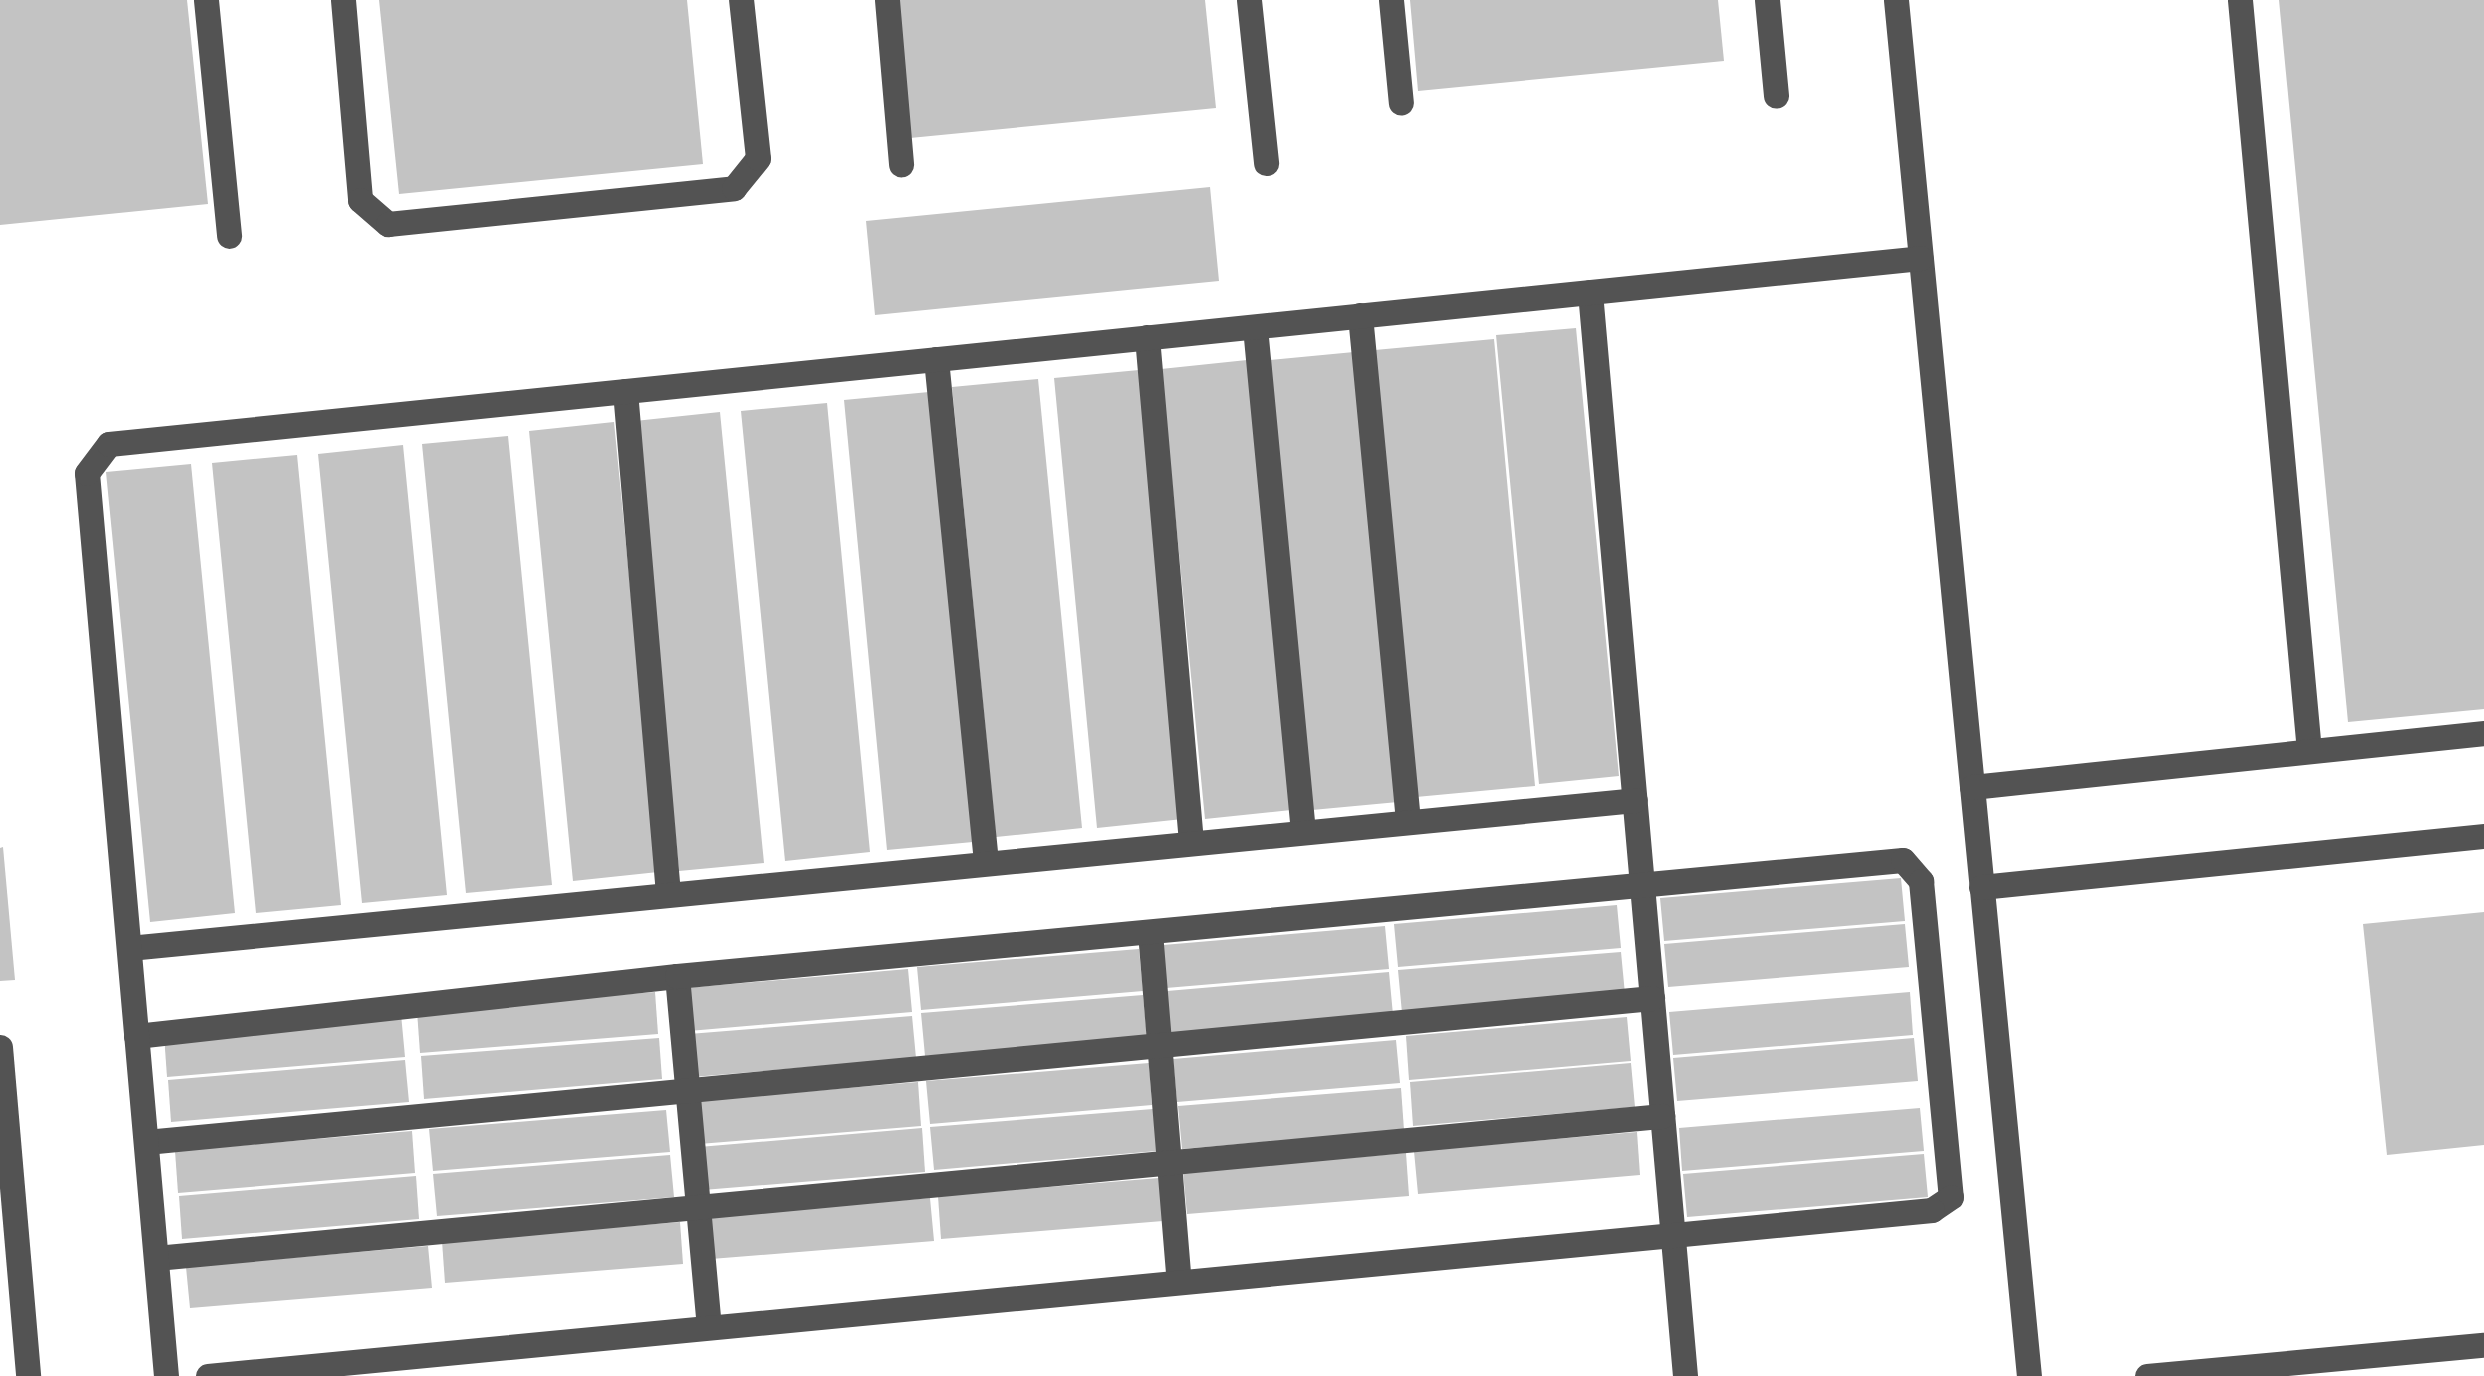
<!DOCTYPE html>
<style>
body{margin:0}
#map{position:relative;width:2484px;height:1376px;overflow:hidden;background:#fff;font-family:"Source Sans 3",sans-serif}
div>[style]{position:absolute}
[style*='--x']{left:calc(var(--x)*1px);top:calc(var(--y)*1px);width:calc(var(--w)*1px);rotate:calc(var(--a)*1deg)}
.building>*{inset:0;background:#c3c3c3}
.minor>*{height:25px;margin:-12.5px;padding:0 12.5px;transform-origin:12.5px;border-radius:12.5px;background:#535353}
span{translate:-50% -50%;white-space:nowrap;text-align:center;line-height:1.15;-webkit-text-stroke:8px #fff;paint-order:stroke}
</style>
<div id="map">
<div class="building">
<i style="clip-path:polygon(0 0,187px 0,208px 204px,0 225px)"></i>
<i style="clip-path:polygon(379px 0,687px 0,703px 164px,399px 194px)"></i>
<i style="clip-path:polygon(897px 0,1205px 0,1216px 108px,910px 138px)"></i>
<i style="clip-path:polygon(1410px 0,1718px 0,1724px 61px,1418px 91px)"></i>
<i style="clip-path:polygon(2279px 0,2484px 0,2484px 709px,2348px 722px)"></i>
<i style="clip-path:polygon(1210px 187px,1219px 281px,875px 315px,866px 221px)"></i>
<i style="clip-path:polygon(1576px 328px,1619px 776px,1539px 784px,1496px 335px)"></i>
<i style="clip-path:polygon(1494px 339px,1535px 786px,1416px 797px,1375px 350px)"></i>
<i style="clip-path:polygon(1354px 352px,1398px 802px,1312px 810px,1269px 360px)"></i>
<i style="clip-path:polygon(1247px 360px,1291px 810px,1205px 819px,1161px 369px)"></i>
<i style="clip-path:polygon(1139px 370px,1183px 819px,1097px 828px,1054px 378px)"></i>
<i style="clip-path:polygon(1038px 379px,1082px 828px,996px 837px,952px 387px)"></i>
<i style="clip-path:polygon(929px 392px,973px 842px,887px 850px,844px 400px)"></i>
<i style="clip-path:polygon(827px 403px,870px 852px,785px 861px,741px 411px)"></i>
<i style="clip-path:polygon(720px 412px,764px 863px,679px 871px,635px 421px)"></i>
<i style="clip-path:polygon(614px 422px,658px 872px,573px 881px,529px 431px)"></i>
<i style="clip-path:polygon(508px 436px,552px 885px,466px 893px,422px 444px)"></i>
<i style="clip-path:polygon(403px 445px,447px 895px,362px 903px,318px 454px)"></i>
<i style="clip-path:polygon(297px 455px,341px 905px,256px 913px,212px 463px)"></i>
<i style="clip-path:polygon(191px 464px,235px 913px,150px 922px,106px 472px)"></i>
<i style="clip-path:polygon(3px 847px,15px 980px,0 981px,0 848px)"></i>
<i style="clip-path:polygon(1901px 878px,1905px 921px,1664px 941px,1660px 898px)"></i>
<i style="clip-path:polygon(1617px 905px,1621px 948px,1398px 967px,1394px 924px)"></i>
<i style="clip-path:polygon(2484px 912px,2484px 1145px,2387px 1155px,2363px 924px)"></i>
<i style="clip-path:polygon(1905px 924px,1909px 967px,1668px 987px,1664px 944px)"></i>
<i style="clip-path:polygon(1385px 926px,1389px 969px,1166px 988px,1163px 945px)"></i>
<i style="clip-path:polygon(1139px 949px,1143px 991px,921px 1010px,917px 967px)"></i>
<i style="clip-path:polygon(1621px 952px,1625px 994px,1402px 1013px,1398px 970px)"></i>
<i style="clip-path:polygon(908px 969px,912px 1012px,689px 1031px,685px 988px)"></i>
<i style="clip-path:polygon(1389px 972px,1393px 1015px,1170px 1034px,1167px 991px)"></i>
<i style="clip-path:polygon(655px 992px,658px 1034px,420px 1053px,417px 1011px)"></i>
<i style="clip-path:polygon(1910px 992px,1913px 1035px,1673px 1055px,1669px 1012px)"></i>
<i style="clip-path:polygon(1143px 995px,1147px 1037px,925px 1056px,921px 1013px)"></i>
<i style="clip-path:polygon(401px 1014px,405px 1057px,167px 1077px,164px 1035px)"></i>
<i style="clip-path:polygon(912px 1016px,916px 1058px,693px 1077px,689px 1034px)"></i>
<i style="clip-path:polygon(1627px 1017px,1631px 1061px,1409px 1080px,1406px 1036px)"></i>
<i style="clip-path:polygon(659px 1038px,662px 1079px,424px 1099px,421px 1056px)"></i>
<i style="clip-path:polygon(1914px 1038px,1918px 1081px,1677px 1101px,1673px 1058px)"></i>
<i style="clip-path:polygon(1396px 1040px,1400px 1083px,1177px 1102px,1173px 1059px)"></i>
<i style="clip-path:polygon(405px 1060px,409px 1102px,171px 1122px,168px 1080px)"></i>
<i style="clip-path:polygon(1149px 1063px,1152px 1105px,930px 1124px,926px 1081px)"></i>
<i style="clip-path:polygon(1631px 1063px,1635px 1107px,1413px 1126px,1410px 1082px)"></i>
<i style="clip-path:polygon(918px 1082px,921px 1126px,699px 1144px,695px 1101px)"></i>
<i style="clip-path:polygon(1401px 1088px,1404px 1130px,1182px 1149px,1178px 1106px)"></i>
<i style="clip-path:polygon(1920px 1108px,1924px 1151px,1682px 1171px,1679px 1128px)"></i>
<i style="clip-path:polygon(1153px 1109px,1157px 1151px,934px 1170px,930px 1127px)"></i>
<i style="clip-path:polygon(666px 1110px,670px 1152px,433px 1171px,429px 1129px)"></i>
<i style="clip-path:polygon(922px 1128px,925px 1172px,703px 1190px,699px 1147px)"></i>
<i style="clip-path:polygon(412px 1131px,415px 1173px,178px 1193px,175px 1151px)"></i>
<i style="clip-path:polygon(1637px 1132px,1640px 1175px,1418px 1194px,1414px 1151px)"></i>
<i style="clip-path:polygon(1406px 1153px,1409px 1196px,1187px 1214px,1183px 1172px)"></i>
<i style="clip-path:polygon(1924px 1154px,1928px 1197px,1687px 1217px,1683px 1174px)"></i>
<i style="clip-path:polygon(670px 1155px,674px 1197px,437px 1216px,433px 1174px)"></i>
<i style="clip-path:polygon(416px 1176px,419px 1219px,182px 1239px,179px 1196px)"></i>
<i style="clip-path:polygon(1159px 1178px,1163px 1221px,941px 1239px,938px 1196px)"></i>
<i style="clip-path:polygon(930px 1198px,934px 1241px,711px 1259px,707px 1217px)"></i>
<i style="clip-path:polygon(680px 1222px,683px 1264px,445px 1283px,442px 1241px)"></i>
<i style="clip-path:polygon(428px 1246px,432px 1288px,190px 1308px,186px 1267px)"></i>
</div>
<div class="minor">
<i style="--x:206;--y:0;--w:237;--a:84.4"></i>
<i style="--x:343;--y:0;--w:201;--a:85.1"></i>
<i style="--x:360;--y:200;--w:37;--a:41"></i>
<i style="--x:388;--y:224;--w:348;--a:-5.9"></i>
<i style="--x:734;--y:188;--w:38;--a:-51"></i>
<i style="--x:758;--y:158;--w:159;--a:-96.1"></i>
<i style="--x:887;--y:0;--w:165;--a:85.1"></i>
<i style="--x:1249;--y:0;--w:164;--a:84"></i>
<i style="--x:1391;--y:0;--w:103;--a:84.5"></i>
<i style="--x:1767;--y:0;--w:96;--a:84.6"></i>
<i style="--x:1896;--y:0;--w:1382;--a:84.48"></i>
<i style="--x:2240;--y:0;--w:754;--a:84.75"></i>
<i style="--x:1590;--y:292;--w:1088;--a:84.99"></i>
<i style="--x:1360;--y:315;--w:508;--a:84.58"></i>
<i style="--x:1255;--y:327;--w:507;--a:84.57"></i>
<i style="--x:1147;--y:337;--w:507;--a:85.02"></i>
<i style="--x:936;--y:359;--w:505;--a:84.32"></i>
<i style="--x:625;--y:391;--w:505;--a:85.11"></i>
<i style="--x:1972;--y:787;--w:515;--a:-6.02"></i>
<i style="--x:1981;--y:887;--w:506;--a:-5.79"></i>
<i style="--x:1150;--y:932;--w:351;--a:85.3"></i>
<i style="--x:129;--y:948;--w:1513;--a:-5.61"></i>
<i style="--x:677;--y:976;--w:352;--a:84.8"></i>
<i style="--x:136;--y:1036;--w:544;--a:-6.33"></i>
<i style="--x:677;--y:976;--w:1231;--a:-5.41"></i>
<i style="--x:1903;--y:860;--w:28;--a:49"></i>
<i style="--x:1921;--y:881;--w:317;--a:84.6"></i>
<i style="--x:1951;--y:1197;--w:23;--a:146"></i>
<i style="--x:1932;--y:1210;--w:1732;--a:174.5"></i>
<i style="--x:0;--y:1047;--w:330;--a:85.1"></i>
<i style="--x:146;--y:1142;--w:1513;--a:-5.46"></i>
<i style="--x:156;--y:1258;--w:1513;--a:-5.39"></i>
<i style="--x:166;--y:1376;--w:906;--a:-95"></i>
<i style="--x:87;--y:473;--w:36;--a:-53"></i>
<i style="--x:109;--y:444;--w:1821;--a:-5.86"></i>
<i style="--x:2147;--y:1376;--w:338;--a:-5.3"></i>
</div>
</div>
